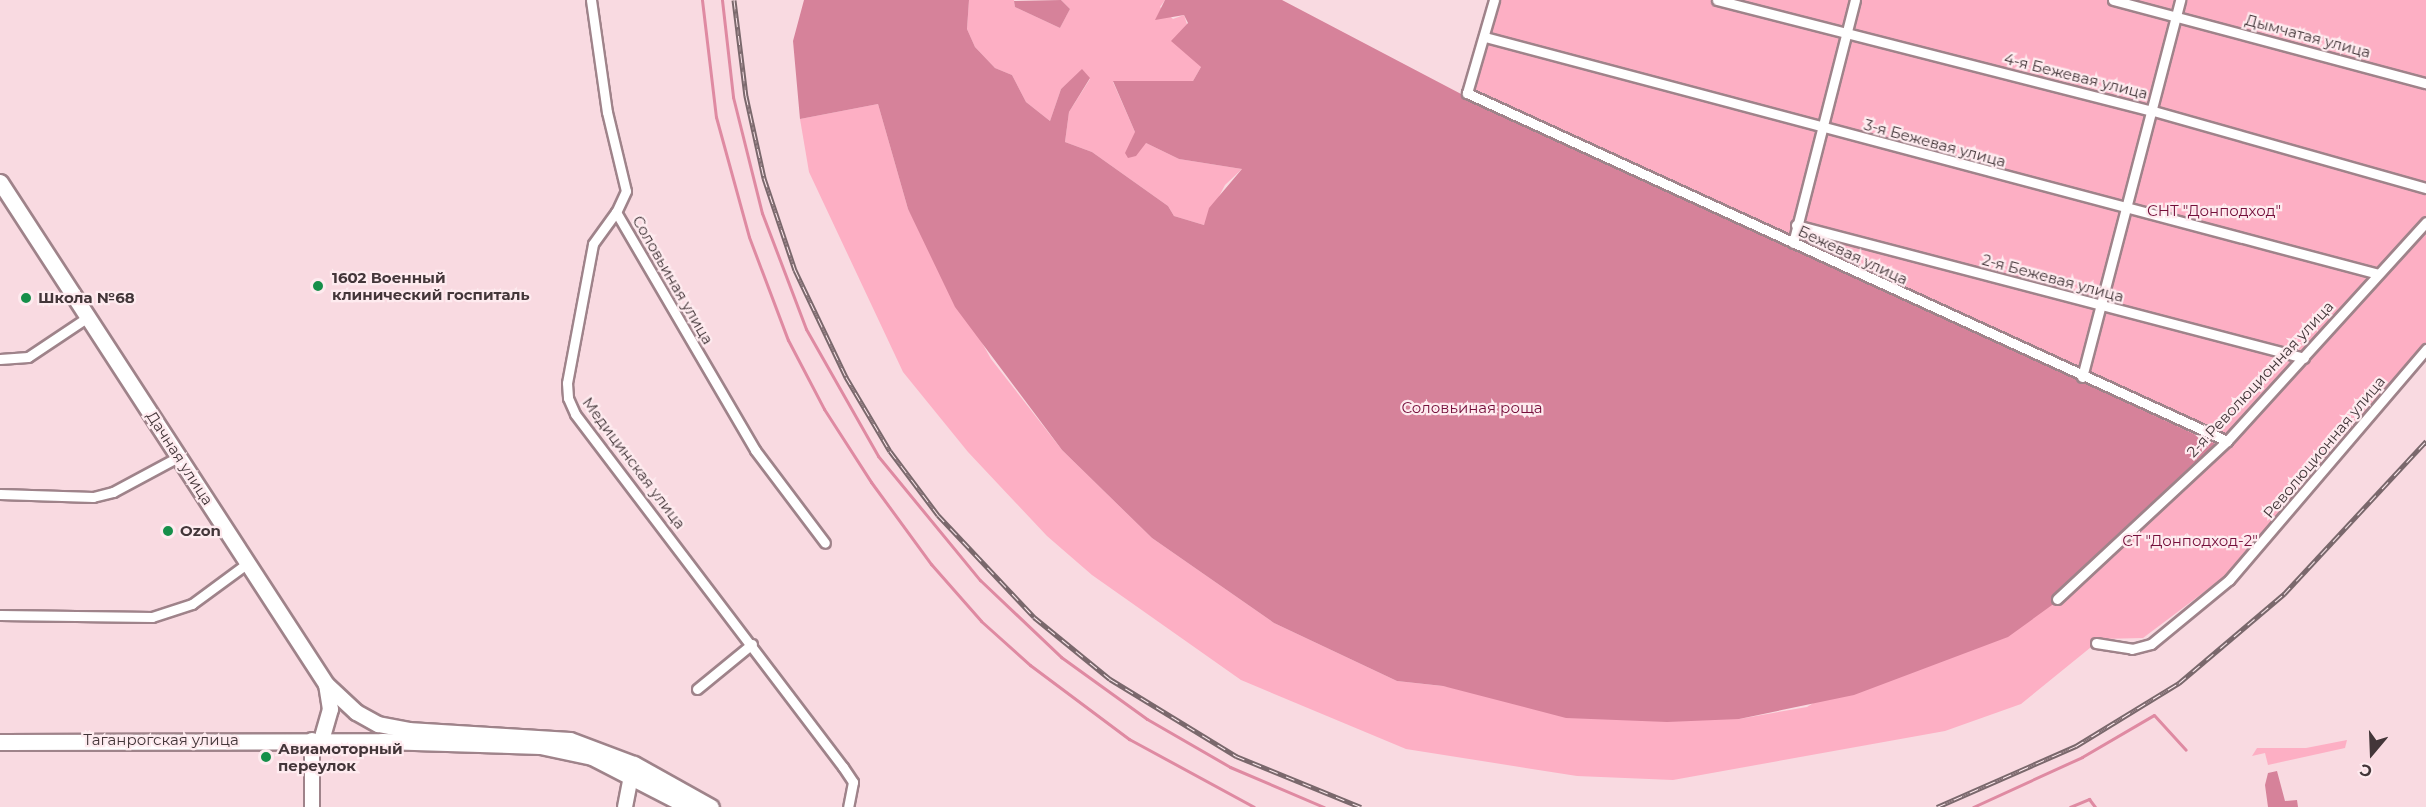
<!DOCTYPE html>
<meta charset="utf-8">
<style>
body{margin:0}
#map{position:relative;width:2426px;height:807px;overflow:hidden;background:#f9dae1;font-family:Montserrat,sans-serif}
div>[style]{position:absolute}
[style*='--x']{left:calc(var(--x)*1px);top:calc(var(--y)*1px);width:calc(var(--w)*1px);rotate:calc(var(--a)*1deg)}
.green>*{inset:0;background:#fdafc4}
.forest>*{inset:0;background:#d6829a}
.stream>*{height:3px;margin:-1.5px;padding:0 1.5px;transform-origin:1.5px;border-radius:1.5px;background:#df8aa2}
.roads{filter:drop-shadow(2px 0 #9f838a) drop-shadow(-2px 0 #9f838a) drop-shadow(0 2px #9f838a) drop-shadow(0 -2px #9f838a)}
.street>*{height:9px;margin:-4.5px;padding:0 4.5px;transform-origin:4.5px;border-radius:4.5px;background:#fff}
.secondary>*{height:14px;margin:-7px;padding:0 7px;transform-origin:7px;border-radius:7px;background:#fff}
.primary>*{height:15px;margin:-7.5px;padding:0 7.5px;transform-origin:7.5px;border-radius:7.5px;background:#fff}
.rail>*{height:5px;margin-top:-2.5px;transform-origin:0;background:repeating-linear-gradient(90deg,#feebef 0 9px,#7a686c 0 18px);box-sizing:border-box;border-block:2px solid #7a686c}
.dots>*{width:16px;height:16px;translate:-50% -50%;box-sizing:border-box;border:3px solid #feebef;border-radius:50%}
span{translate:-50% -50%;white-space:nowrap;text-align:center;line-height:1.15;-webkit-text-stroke:4.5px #feebef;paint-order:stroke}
.street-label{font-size:15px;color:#433639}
.park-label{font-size:15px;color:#750f3b}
.poi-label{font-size:15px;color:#433639;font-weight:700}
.left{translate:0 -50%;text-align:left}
.north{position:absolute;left:2342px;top:723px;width:60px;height:60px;-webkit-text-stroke:4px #feebef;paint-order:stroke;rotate:199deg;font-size:16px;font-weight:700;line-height:24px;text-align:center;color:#433639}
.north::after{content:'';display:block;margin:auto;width:21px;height:27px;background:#433639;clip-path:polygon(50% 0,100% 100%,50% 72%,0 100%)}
</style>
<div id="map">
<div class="green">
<i style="clip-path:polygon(969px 0,1014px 0,1015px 7px,1060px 28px,1070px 9px,1061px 0,1165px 0,1160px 7px,1173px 19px,1184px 15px,1201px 67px,1193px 81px,1113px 82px,1135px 132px,1146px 143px,1179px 159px,1242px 169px,1225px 185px,1204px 225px,1174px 216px,1168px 206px,1092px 152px,1065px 142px,1069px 112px,1090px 79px,1082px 70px,1061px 89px,1050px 121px,1026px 102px,1012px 75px,995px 68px,975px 47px,967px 29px)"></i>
<i style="clip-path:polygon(1496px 0,2426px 0,2426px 345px,2224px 577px,2143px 638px,2101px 639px,2021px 704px,1945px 731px,1673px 780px,1577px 776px,1406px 749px,1241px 680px,1092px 575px,1047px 536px,968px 452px,903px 372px,809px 172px,800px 119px,878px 104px,908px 209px,991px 359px,1062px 450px,1152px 538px,1274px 623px,1397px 681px,1739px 719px,1807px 707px,2220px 446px,1463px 95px)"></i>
<i style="clip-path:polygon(2347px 740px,2345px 748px,2268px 765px,2265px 753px,2252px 756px,2257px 748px,2306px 748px)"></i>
</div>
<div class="forest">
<i style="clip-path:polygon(804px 0,969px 0,967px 29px,975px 47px,995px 68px,1012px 75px,1026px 102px,1050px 121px,1061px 89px,1082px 69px,1090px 78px,1069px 112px,1065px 142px,1092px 152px,1168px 206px,1174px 216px,1204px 225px,1209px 208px,1242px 169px,1179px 159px,1146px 143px,1136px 156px,1128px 158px,1125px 153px,1135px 132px,1113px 81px,1193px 81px,1201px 67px,1171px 41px,1188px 23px,1184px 15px,1155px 20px,1165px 0,1282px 0,1463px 95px,2220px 446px,2059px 600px,2008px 637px,1854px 695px,1739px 719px,1667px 722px,1566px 718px,1443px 686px,1397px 681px,1274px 623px,1152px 538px,1062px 450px,955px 307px,908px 209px,878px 104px,800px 119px,793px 41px)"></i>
<i style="clip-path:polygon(1061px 0,1070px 9px,1060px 28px,1015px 7px,1014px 1px)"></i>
<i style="clip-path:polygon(2277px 771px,2285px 801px,2297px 800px,2298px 807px,2268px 807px,2265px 785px,2268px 773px)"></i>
</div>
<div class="stream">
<i style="--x:702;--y:0;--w:118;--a:83.2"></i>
<i style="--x:716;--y:117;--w:124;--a:74.6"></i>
<i style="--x:749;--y:237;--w:110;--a:69.3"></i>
<i style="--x:788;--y:340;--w:78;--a:62.4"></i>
<i style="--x:824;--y:409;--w:87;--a:57.2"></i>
<i style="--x:871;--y:482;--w:102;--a:53.8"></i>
<i style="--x:931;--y:564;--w:76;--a:48.7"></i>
<i style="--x:981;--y:621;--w:66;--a:41.9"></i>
<i style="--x:1030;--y:665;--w:124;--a:36.8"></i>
<i style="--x:1129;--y:739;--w:142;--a:28.5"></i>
<i style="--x:722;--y:0;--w:98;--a:83.5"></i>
<i style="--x:733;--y:97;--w:120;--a:76"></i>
<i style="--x:762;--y:213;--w:124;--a:69.2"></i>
<i style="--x:806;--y:329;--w:146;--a:60.4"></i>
<i style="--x:878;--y:456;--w:161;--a:50.6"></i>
<i style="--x:980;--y:580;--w:112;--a:43.5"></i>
<i style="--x:1061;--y:657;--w:106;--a:35.8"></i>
<i style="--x:1147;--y:719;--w:96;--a:30"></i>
<i style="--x:1230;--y:767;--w:102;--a:23.1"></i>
<i style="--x:1973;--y:807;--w:120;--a:-24.6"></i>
<i style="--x:2082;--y:757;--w:83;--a:-30.3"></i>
<i style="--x:2154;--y:715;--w:47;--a:47.6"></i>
<i style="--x:2070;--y:807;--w:21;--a:-23"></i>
<i style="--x:2089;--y:799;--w:10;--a:53"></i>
</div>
<div class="roads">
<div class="street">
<i style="--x:591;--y:0;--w:113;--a:81.9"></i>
<i style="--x:607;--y:112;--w:81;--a:76.5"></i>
<i style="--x:626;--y:191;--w:23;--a:115"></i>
<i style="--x:616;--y:212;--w:276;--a:59.7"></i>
<i style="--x:755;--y:450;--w:116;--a:53"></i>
<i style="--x:1494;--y:0;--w:97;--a:106.2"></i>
<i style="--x:1467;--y:93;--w:836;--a:24.6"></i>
<i style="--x:1717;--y:0;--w:447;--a:14.3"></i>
<i style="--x:2150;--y:110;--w:287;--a:15.8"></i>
<i style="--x:2113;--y:0;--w:324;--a:14.9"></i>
<i style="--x:1485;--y:37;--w:924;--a:14.86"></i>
<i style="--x:616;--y:212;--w:39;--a:126"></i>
<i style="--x:593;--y:244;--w:141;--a:100.6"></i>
<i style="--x:567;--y:383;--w:15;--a:86"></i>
<i style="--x:568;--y:398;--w:17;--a:66"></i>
<i style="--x:575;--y:414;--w:443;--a:52.8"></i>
<i style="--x:843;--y:767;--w:18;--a:56"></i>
<i style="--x:853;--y:782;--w:25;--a:101"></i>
<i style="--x:1796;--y:225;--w:525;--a:14.67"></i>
<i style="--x:1793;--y:243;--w:251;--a:-75.7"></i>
<i style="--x:0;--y:359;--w:28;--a:-4"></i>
<i style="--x:28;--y:357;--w:72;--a:-33.7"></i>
<i style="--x:2082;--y:377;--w:390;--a:-75.4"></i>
<i style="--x:0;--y:494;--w:93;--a:1.8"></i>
<i style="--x:93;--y:497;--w:21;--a:-14"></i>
<i style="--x:113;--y:492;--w:74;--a:-28.3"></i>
<i style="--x:2057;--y:599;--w:232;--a:-42.9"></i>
<i style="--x:2227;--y:441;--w:296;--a:-47.7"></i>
<i style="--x:0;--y:615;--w:152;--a:0.8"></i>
<i style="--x:152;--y:617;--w:42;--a:-18"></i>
<i style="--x:192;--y:604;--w:71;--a:-36.4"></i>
<i style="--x:2096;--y:643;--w:36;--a:9"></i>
<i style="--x:2132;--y:649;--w:20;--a:-15"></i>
<i style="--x:2151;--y:644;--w:101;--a:-39.4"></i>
<i style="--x:2229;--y:580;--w:304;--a:-49.5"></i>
<i style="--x:697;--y:689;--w:71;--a:-39.3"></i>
</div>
<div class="secondary">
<i style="--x:312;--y:740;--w:67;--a:90"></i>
<i style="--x:625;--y:807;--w:33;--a:-79"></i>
</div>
<div class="primary">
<i style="--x:0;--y:182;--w:599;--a:57"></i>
<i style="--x:326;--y:684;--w:41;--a:43"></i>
<i style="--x:356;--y:712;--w:25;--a:29"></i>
<i style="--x:378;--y:724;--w:31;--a:11"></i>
<i style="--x:408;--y:730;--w:162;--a:3.5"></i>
<i style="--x:570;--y:740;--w:68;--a:20.6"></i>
<i style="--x:634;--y:764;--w:88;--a:29.2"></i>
<i style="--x:321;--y:740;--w:32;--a:-74"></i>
<i style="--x:330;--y:709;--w:25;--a:-99"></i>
<i style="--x:0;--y:742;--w:382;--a:-0.1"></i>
<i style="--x:382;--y:741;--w:158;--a:1.8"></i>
<i style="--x:540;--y:746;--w:53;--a:11.9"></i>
<i style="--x:592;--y:757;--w:109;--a:27.3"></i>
</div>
</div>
<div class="rail">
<i style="--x:734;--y:0;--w:97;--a:82.9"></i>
<i style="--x:746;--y:96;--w:84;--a:77.6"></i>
<i style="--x:764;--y:178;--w:97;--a:71.4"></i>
<i style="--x:795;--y:270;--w:119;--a:64.5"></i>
<i style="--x:846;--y:377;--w:86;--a:59.3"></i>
<i style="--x:890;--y:451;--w:80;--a:53.1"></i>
<i style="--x:938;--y:515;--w:140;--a:46.7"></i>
<i style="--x:1034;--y:617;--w:98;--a:39.2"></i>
<i style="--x:1110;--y:679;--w:148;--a:31.4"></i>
<i style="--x:1236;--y:756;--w:135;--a:22.2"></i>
<i style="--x:1937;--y:807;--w:152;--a:-23.7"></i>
<i style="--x:2076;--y:746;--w:121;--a:-31.5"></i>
<i style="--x:2179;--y:683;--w:138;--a:-40.3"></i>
<i style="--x:2284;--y:594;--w:209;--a:-47.1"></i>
</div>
<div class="dots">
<i style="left:318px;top:286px;background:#168f4a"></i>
<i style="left:26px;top:298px;background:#168f4a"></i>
<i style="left:168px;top:531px;background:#168f4a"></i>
<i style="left:266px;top:757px;background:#168f4a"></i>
</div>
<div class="street-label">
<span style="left:2308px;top:36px;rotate:15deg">Дымчатая улица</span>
<span style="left:2076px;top:76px;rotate:14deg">4-я Бежевая улица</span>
<span style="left:1935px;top:143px;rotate:15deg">3-я Бежевая улица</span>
<span style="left:1853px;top:255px;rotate:25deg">Бежевая улица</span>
<span style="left:2053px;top:278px;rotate:15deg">2-я Бежевая улица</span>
<span style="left:673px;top:280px;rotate:60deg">Соловьиная улица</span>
<span style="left:2260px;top:379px;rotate:-47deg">2-я Революционная улица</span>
<span style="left:2324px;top:447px;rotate:-50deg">Революционная улица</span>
<span style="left:180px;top:458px;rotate:57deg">Дачная улица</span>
<span style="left:634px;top:463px;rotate:53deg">Медицинская улица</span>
<span style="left:161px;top:740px">Таганрогская улица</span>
</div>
<div class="park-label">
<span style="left:2214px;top:211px">СНТ "Донподход"</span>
<span style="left:1472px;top:408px">Соловьиная роща</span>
<span style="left:2190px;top:541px">СТ "Донподход-2"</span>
</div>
<div class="poi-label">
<span class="left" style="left:332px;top:286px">1602 Военный<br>клинический госпиталь</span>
<span class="left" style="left:38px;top:298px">Школа №68</span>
<span class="left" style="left:180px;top:531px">Ozon</span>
<span class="left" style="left:278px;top:757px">Авиамоторный<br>переулок</span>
</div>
<div class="north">С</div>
</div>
